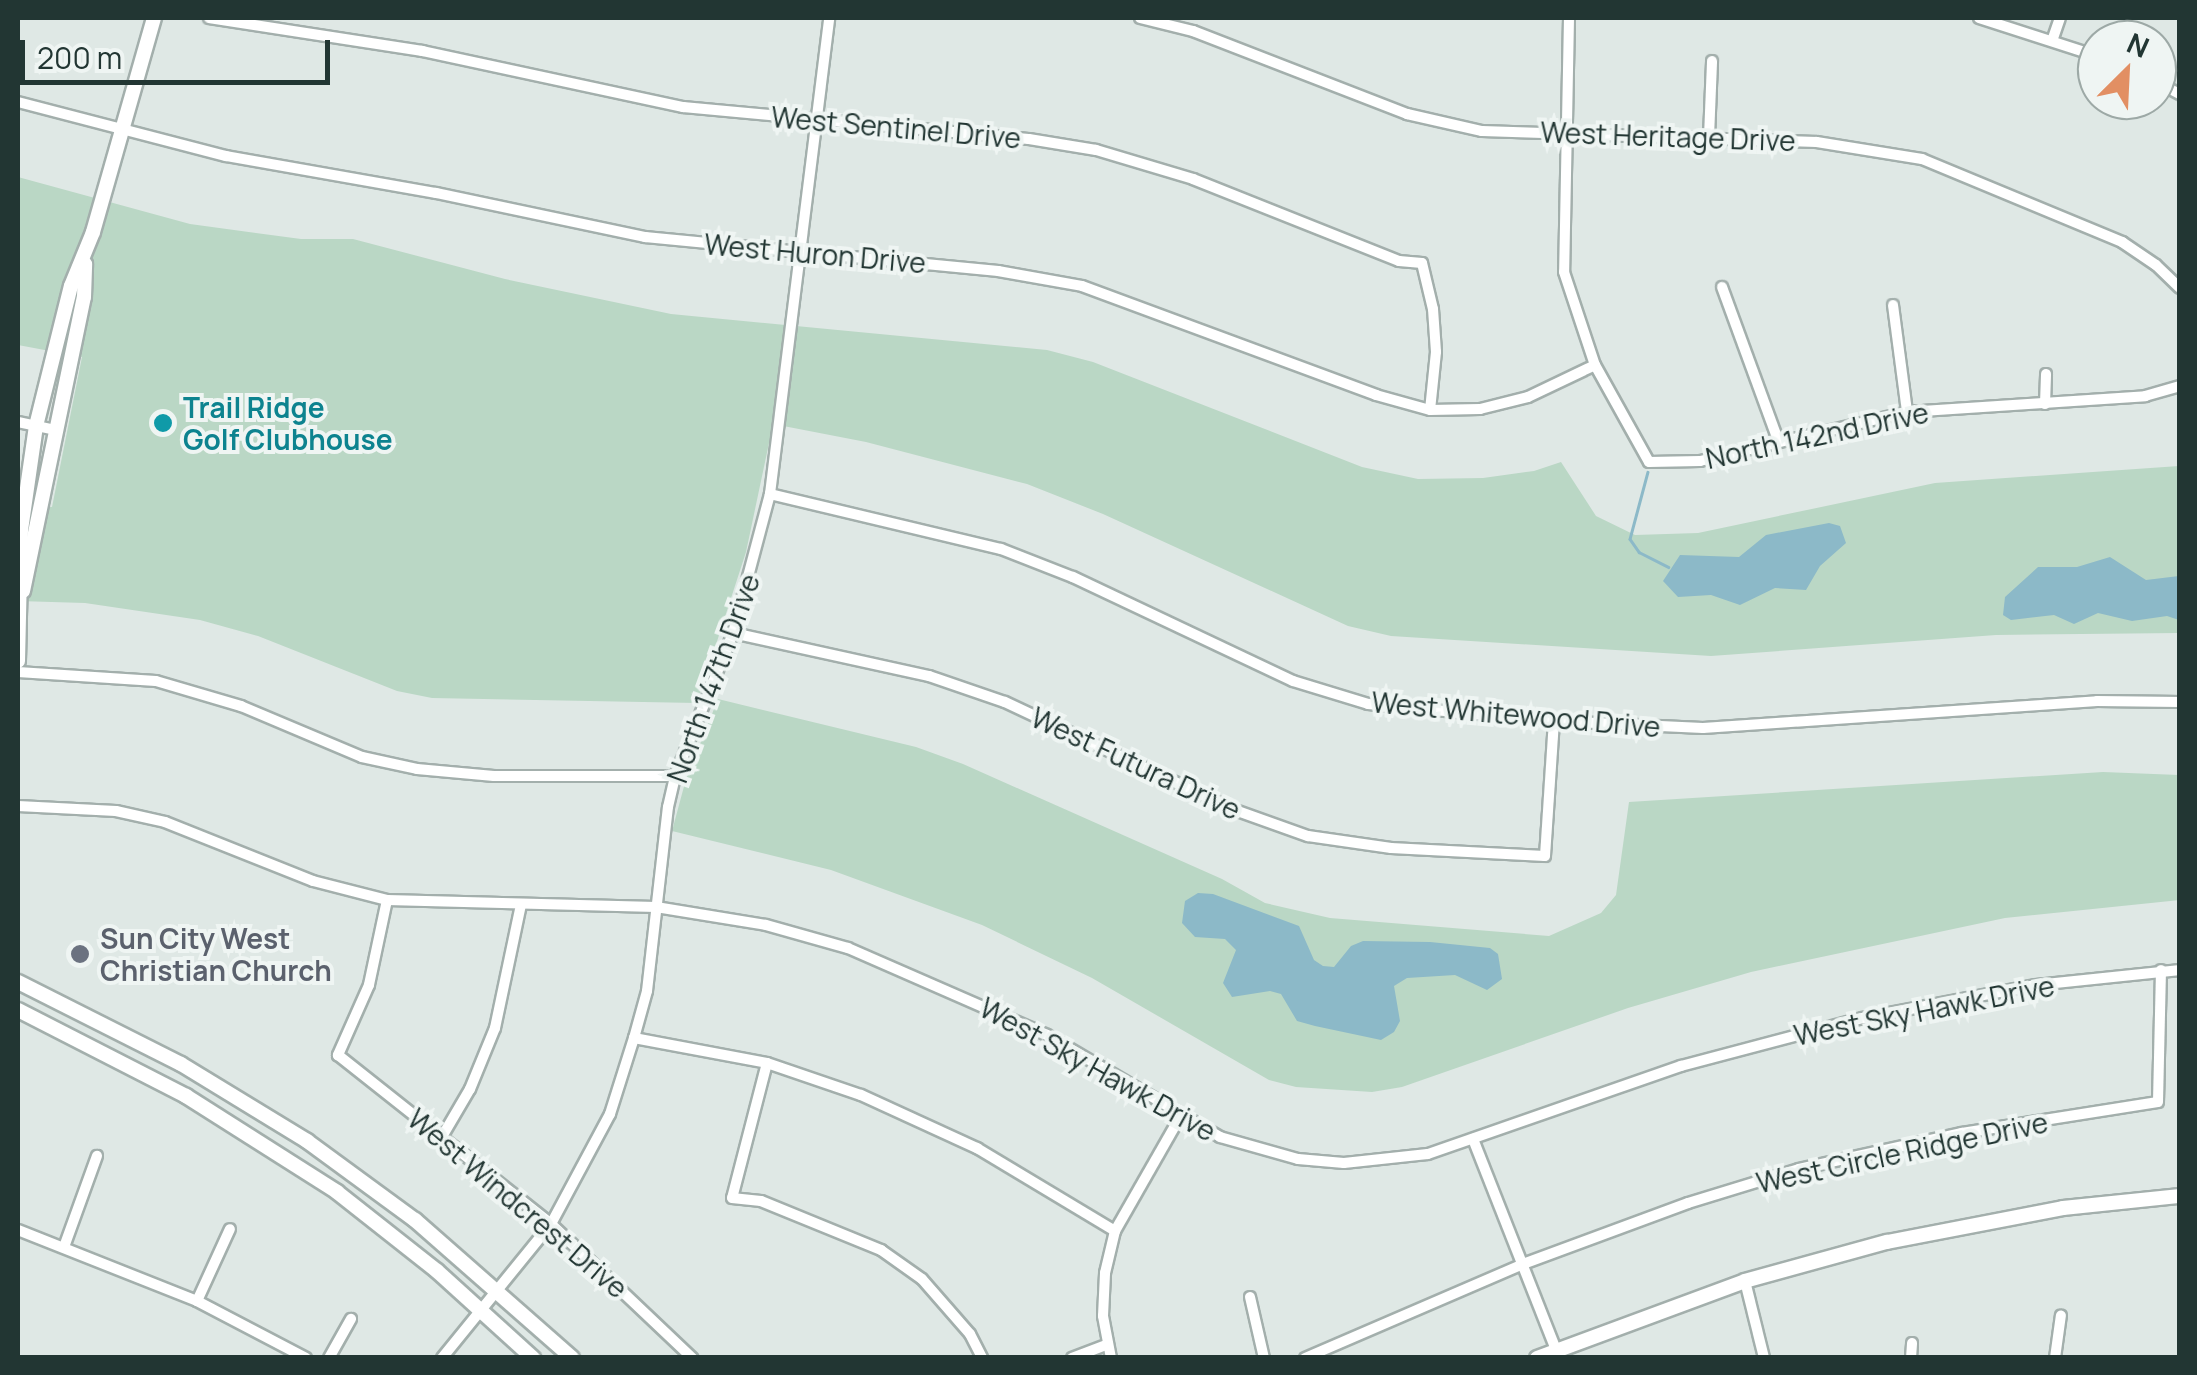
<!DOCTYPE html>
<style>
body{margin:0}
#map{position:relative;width:2197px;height:1375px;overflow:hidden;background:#dfe8e5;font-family:Manrope,sans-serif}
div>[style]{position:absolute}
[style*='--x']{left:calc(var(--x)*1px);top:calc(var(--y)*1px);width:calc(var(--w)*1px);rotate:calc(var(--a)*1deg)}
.green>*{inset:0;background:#bad7c5}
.water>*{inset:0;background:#8cb9c8}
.stream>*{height:2.5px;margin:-1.25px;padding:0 1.25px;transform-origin:1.25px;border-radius:1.25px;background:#8cb9c8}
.roads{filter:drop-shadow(2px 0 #a3afac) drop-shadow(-2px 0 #a3afac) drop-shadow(0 2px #a3afac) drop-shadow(0 -2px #a3afac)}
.street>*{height:10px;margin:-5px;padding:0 5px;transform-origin:5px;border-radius:5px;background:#fff}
.secondary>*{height:14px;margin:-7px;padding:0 7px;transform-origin:7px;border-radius:7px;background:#fff}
.dots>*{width:28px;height:28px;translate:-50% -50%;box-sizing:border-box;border:5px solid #eff5f3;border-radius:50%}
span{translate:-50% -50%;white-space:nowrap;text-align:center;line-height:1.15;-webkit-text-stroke:8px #eff5f3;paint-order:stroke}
.street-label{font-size:28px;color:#223633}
.culture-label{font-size:28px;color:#0d838f;font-weight:700}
.left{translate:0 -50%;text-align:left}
.worship-label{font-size:28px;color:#5b616d;font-weight:700}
.frame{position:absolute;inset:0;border:20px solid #223633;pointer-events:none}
.north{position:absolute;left:2077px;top:20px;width:100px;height:100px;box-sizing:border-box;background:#eff5f3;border:2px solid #9da9a6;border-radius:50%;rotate:24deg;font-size:28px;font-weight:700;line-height:40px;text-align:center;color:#223633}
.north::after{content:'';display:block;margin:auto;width:35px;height:45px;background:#e28f63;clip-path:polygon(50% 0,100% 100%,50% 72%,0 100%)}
.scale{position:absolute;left:20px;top:40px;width:310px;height:45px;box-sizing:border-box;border:5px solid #223633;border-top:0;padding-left:12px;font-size:30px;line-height:35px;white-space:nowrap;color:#223633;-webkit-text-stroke:8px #eff5f3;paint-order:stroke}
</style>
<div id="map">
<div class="green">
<i style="clip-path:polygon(18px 177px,190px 224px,301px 239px,353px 239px,505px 279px,671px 314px,1047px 350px,1093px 362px,1362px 467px,1418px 479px,1483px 478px,1534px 471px,1561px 462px,1596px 516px,1635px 535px,1698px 533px,1935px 483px,2179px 466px,2179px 633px,1996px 635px,1711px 656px,1391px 636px,1348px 626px,1103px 514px,1027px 484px,866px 442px,773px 424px,746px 552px,697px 703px,432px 698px,397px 691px,258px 636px,200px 620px,85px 603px,18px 601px,18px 503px,52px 507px,82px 357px,18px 345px)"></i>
<i style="clip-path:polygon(718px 699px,916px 747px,963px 764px,1222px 879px,1265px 903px,1330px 918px,1549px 936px,1601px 913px,1616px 895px,1629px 802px,2103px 772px,2179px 775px,2180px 900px,2005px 918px,1751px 972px,1628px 1008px,1402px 1087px,1372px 1092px,1296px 1087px,1269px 1080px,1092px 978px,982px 925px,831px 870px,672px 831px,686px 779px)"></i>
</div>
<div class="water">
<i style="clip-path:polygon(1829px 523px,1840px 526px,1846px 543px,1820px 566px,1806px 590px,1775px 588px,1740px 605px,1711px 595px,1678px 597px,1663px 581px,1680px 555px,1739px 557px,1766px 535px)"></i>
<i style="clip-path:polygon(2110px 557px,2146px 580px,2179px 576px,2179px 620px,2167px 616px,2132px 621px,2098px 613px,2074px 624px,2054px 615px,2011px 620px,2003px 615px,2005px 597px,2038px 567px,2077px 567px)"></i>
<i style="clip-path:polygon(1198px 893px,1213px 894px,1299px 926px,1314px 960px,1323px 966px,1334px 967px,1351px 946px,1363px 941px,1430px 942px,1490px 948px,1498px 954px,1502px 979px,1487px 990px,1455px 975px,1407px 978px,1394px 986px,1400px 1021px,1394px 1032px,1381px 1040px,1315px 1026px,1297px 1021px,1281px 994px,1270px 991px,1232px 997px,1223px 983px,1236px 950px,1225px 939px,1195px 937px,1182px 923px,1185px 901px)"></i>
</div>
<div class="stream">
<i style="--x:1648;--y:472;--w:69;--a:105"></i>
<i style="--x:1630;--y:539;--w:16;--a:55"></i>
<i style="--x:1639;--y:552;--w:33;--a:27"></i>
</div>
<div class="roads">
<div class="street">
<i style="--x:209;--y:18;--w:216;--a:8.8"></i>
<i style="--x:422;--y:51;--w:267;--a:12.1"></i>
<i style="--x:683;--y:107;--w:347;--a:5.3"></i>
<i style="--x:1029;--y:139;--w:68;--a:9.3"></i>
<i style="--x:1096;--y:150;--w:101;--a:16.6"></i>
<i style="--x:1193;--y:179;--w:222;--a:21.7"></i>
<i style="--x:1399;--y:261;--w:23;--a:5"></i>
<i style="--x:1422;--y:263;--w:47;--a:76.6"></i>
<i style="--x:1433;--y:309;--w:43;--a:86"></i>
<i style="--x:1436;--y:352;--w:58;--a:95.9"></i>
<i style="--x:1140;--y:18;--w:55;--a:13.8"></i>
<i style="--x:1193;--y:31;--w:230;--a:21.2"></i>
<i style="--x:1407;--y:114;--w:77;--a:12.8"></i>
<i style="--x:1482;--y:131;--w:335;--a:1.9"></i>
<i style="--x:1817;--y:142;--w:106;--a:9.2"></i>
<i style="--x:1922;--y:159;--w:217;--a:22.5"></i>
<i style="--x:2122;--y:242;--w:41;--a:34.1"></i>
<i style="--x:2156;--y:265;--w:33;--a:44"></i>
<i style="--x:1569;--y:18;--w:254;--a:91.1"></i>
<i style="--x:1564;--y:272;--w:98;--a:71.6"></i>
<i style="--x:1595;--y:365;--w:111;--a:60.9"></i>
<i style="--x:1649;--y:462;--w:51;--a:-1.1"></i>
<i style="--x:1700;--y:461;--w:213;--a:-13.3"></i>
<i style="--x:1907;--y:412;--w:239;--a:-3.8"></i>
<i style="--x:2145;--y:396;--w:36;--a:-16"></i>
<i style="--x:1979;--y:18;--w:124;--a:17.9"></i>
<i style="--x:2052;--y:41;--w:24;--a:-71"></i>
<i style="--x:2157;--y:82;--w:26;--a:28"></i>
<i style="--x:18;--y:102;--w:215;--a:14.6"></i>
<i style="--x:226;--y:156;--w:213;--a:10"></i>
<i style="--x:436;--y:193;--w:214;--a:11.9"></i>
<i style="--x:645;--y:237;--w:355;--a:5.5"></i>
<i style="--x:998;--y:271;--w:85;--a:10.1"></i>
<i style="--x:1082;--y:286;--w:314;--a:20.3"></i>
<i style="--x:1376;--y:395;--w:56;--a:15.5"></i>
<i style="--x:1430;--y:410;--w:50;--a:-1.1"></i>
<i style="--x:1480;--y:409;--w:49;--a:-14"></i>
<i style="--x:1528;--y:397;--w:74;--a:-25.5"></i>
<i style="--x:1709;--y:137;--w:76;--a:-87.7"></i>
<i style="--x:1722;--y:287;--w:163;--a:69.9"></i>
<i style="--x:1893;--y:305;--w:108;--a:82.5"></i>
<i style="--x:2045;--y:404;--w:30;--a:-88"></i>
<i style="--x:18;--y:422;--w:39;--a:12"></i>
<i style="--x:770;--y:494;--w:237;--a:13.4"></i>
<i style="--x:1001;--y:549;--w:77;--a:21.3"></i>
<i style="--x:1073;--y:577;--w:243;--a:25.3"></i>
<i style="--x:1293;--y:681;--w:78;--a:17"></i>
<i style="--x:1368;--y:704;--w:187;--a:5.2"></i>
<i style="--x:1554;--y:721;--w:149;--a:2.7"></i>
<i style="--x:1703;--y:728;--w:395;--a:-3.9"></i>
<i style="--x:2097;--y:701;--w:83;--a:0.7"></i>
<i style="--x:733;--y:633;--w:201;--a:12.4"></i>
<i style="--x:929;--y:676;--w:80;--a:18.9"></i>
<i style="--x:1005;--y:702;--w:251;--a:25.2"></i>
<i style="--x:1232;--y:809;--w:81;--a:19.6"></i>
<i style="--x:1308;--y:836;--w:84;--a:8.2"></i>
<i style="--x:1391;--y:848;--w:154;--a:3"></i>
<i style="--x:1545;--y:856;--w:135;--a:-86.2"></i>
<i style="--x:18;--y:672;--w:138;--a:3.7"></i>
<i style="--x:156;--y:681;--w:89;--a:16.4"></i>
<i style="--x:241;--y:706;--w:131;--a:22.9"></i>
<i style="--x:362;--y:757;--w:56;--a:12.3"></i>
<i style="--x:417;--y:769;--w:77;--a:5.2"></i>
<i style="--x:494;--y:776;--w:181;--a:0"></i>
<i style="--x:18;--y:806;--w:98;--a:2.9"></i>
<i style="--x:116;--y:811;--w:50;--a:12.7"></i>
<i style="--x:165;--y:822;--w:159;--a:21.7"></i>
<i style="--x:313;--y:881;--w:76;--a:14.4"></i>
<i style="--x:387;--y:900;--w:269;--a:1.5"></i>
<i style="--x:656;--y:907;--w:111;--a:9.3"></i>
<i style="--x:766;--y:925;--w:85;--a:15.7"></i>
<i style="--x:848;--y:948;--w:217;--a:23.6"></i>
<i style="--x:1047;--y:1035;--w:201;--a:30.5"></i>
<i style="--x:1220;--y:1137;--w:81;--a:15.8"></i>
<i style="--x:1298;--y:1159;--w:46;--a:5"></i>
<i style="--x:1344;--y:1163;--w:84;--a:-6.1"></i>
<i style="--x:1428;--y:1154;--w:268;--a:-19.2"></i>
<i style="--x:1681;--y:1066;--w:188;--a:-14.8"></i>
<i style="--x:1863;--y:1018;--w:176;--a:-10.8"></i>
<i style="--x:2036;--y:985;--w:145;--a:-5.9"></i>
<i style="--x:387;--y:900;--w:87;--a:102"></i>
<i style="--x:369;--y:985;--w:77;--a:113.9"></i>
<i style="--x:338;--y:1055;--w:272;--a:38.4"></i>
<i style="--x:551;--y:1224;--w:195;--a:43.5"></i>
<i style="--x:634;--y:1038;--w:135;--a:10.6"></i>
<i style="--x:767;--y:1063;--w:99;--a:18.8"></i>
<i style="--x:861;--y:1095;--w:128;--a:24.6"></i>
<i style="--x:977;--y:1148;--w:161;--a:31"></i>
<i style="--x:767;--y:1063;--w:139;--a:104.5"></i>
<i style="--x:732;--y:1198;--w:29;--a:6"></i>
<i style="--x:761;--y:1201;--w:130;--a:22.2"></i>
<i style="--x:881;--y:1250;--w:50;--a:35.3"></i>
<i style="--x:922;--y:1279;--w:73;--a:48.9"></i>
<i style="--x:970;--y:1334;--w:27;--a:63"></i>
<i style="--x:443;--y:1135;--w:53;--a:-59.6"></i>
<i style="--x:470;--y:1089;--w:66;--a:-67.7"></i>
<i style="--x:495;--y:1028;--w:126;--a:-78.1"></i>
<i style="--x:1473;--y:1139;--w:227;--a:68.5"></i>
<i style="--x:18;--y:1230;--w:193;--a:21.6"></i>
<i style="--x:197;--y:1301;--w:123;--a:27.6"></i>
<i style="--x:64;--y:1247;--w:97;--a:-70.1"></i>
<i style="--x:1745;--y:1281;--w:79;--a:76.1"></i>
<i style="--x:1250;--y:1297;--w:63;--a:77.1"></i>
<i style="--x:197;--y:1301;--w:79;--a:-65.4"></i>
<i style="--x:329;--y:1358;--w:45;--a:-60.6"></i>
<i style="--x:442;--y:1358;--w:173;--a:-50.9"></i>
<i style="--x:551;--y:1224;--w:125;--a:-61.8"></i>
<i style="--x:610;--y:1114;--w:80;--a:-72.5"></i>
<i style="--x:634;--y:1038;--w:49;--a:-74.5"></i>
<i style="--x:647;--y:991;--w:185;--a:-83.5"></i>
<i style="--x:668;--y:807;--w:32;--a:-77"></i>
<i style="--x:675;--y:776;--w:154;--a:-67.9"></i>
<i style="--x:733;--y:633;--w:144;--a:-75.1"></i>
<i style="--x:770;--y:494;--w:480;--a:-82.9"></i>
<i style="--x:1072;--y:1358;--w:36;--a:-21"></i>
<i style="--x:1111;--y:1358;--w:43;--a:-100.8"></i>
<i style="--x:1103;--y:1316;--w:43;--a:-87.3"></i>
<i style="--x:1105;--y:1273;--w:43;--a:-76.6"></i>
<i style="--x:1115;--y:1231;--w:131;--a:-60.3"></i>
<i style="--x:1305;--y:1358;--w:237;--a:-23.3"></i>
<i style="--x:1523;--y:1264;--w:176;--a:-20.3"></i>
<i style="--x:1688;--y:1203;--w:116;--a:-17"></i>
<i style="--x:1799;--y:1169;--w:167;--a:-12.5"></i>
<i style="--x:1962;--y:1133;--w:198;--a:-9"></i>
<i style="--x:2158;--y:1102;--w:132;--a:-88.7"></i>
<i style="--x:1911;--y:1358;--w:15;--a:-86"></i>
<i style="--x:2055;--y:1358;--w:43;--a:-82.1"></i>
</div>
<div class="secondary">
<i style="--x:23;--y:591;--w:300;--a:-78.3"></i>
<i style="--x:84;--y:297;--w:33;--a:-88"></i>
<i style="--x:18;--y:661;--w:131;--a:-88.7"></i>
<i style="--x:21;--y:530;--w:105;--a:-81.8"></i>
<i style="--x:36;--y:426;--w:144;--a:-76"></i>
<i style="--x:71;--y:286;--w:58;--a:-67.8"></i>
<i style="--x:93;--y:232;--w:223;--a:-74.1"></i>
<i style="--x:18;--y:982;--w:182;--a:26.7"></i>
<i style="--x:181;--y:1064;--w:148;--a:31.4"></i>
<i style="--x:307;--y:1141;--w:134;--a:36.2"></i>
<i style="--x:415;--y:1220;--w:209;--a:41.3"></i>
<i style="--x:18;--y:1010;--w:189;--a:27.1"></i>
<i style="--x:186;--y:1096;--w:179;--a:32.4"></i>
<i style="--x:337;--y:1192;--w:127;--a:38.3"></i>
<i style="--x:437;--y:1271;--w:130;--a:42.2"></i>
<i style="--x:1537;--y:1358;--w:222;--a:-20.3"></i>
<i style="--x:1745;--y:1281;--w:147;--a:-15.4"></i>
<i style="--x:1887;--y:1242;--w:179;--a:-10.9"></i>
<i style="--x:2063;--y:1208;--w:118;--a:-5.9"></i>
</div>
</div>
<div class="dots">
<i style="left:163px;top:423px;background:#0f9aa8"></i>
<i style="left:80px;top:954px;background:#6b7280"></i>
</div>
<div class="street-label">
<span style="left:896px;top:127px;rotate:5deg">West Sentinel Drive</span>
<span style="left:1668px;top:136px;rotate:2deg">West Heritage Drive</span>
<span style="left:815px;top:253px;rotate:5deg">West Huron Drive</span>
<span style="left:1817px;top:435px;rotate:-12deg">North 142nd Drive</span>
<span style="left:713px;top:678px;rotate:-70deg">North 147th Drive</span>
<span style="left:1516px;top:714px;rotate:5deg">West Whitewood Drive</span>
<span style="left:1136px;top:763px;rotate:25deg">West Futura Drive</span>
<span style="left:1924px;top:1010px;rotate:-11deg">West Sky Hawk Drive</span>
<span style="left:1098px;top:1069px;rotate:29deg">West Sky Hawk Drive</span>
<span style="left:1902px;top:1152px;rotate:-12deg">West Circle Ridge Drive</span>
<span style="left:518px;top:1203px;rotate:40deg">West Windcrest Drive</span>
</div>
<div class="culture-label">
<span class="left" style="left:183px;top:423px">Trail Ridge<br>Golf Clubhouse</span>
</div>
<div class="worship-label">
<span class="left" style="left:100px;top:954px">Sun City West<br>Christian Church</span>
</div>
<div class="frame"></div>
<div class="north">N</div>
<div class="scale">200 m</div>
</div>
